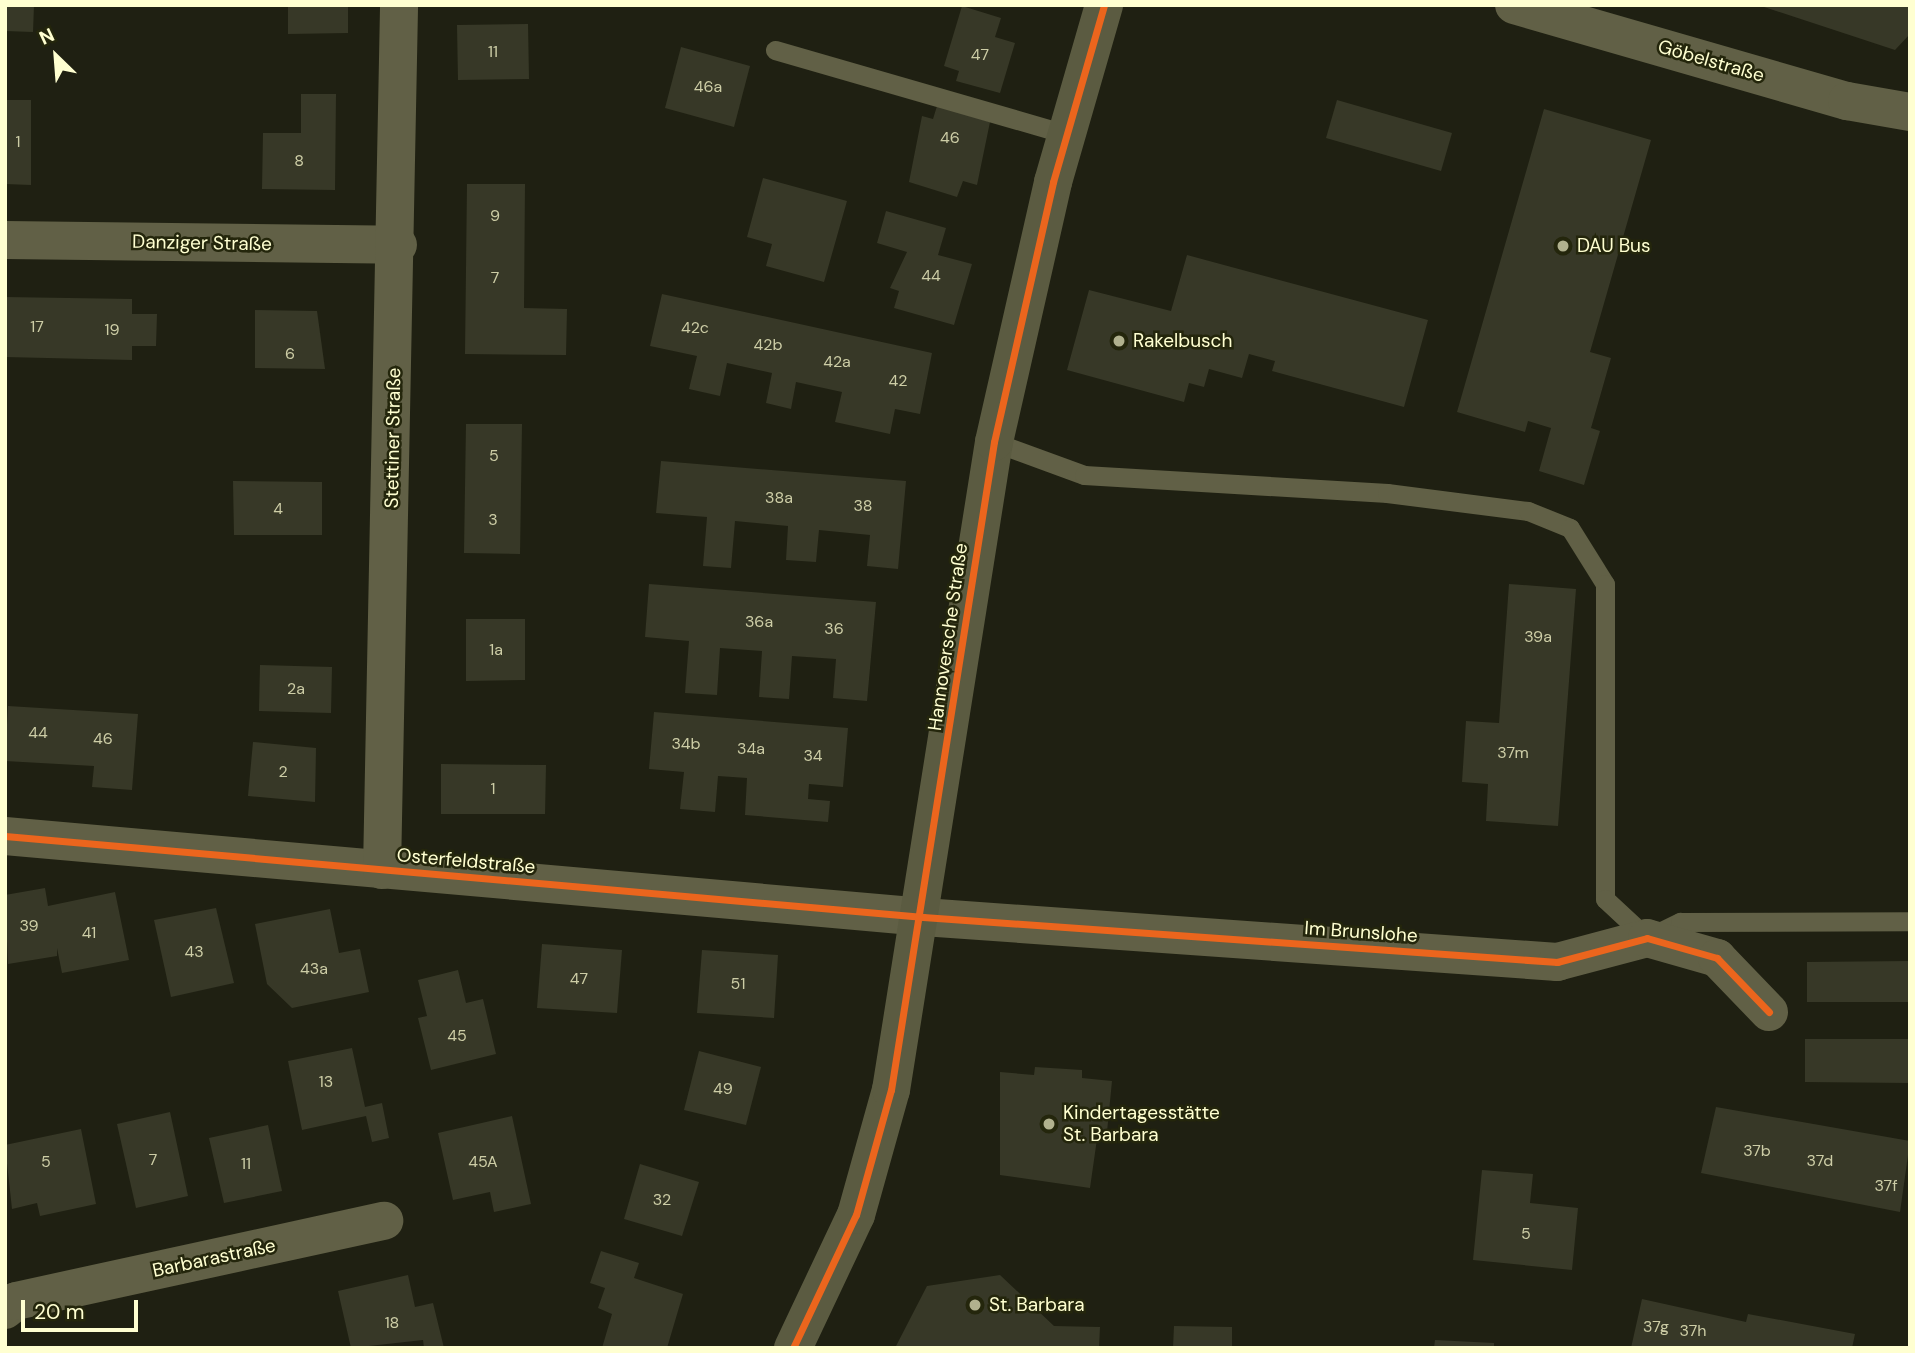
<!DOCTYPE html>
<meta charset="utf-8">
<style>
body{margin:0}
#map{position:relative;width:1915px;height:1353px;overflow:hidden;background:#1f2012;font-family:"DM Sans",sans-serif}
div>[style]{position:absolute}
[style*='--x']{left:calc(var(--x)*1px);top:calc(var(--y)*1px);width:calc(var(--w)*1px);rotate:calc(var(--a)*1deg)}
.building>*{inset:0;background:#373827}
.lane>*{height:19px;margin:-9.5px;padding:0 9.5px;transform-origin:9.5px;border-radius:9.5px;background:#616046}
.street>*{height:38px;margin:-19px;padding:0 19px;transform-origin:19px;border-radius:19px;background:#616046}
.secondary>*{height:38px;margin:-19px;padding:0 19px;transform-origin:19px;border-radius:19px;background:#5b5b41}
.cycleway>*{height:7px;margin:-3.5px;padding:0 3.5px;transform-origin:3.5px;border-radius:3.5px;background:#eb651d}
.dots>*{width:19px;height:19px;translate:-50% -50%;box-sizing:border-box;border:4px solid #24260c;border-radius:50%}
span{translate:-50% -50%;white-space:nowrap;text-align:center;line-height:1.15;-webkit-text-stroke:5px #24260c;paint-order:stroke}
.number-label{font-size:16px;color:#cdcda6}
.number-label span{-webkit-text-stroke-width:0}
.street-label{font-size:19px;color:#ffffd1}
.poi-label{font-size:19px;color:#ffffd1}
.left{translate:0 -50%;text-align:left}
.frame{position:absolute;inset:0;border:7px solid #ffffd1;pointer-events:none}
.north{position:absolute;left:21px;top:21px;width:70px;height:70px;-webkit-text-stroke:5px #24260c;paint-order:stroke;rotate:335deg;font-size:19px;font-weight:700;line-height:28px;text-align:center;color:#ffffd1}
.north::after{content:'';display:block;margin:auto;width:24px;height:32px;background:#ffffd1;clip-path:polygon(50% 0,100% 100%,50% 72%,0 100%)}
.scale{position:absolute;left:21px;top:1300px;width:117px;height:32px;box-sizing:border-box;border:4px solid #ffffd1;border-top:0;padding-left:9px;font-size:21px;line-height:24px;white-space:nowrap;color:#ffffd1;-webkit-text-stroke:5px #24260c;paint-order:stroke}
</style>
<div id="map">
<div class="building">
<i style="clip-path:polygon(5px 5px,34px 5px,33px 32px,5px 31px)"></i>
<i style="clip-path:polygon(288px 5px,348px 5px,348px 33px,288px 34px)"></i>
<i style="clip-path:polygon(1758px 5px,1910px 5px,1910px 34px,1895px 50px)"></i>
<i style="clip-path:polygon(962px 6px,1001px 18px,995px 37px,1015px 43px,1000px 93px,956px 81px,959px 71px,944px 66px)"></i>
<i style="clip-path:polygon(528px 24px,529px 79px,458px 80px,457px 25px)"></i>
<i style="clip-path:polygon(681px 47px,750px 66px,734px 127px,665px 108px)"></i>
<i style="clip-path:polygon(301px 94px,336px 94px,335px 190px,262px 189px,263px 133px,301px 133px)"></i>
<i style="clip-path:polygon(5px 100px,31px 100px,31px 185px,5px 184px)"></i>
<i style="clip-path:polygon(1337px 100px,1452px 133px,1441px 171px,1326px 138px)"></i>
<i style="clip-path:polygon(937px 106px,990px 122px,977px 185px,963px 181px,957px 197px,909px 182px,922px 116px,933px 119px)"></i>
<i style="clip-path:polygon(1544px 109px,1651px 140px,1590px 352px,1611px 358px,1591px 428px,1600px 431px,1584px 485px,1539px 471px,1551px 428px,1528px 421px,1525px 432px,1457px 412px)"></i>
<i style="clip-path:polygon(763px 178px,847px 201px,824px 282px,766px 266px,772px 244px,747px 237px)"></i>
<i style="clip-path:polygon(467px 184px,525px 184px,524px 308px,567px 309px,566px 355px,465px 354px)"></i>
<i style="clip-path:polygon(886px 211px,946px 228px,938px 255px,972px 264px,954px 325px,894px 308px,899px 291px,890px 288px,907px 252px,877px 243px)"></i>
<i style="clip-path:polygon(1187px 255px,1428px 320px,1404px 407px,1272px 371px,1275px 361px,1249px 354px,1242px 378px,1209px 369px,1204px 387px,1189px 383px,1184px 402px,1067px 370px,1089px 290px,1171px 311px)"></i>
<i style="clip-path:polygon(662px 294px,932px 353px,920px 414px,895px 409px,890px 434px,835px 422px,842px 392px,796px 382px,791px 409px,766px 403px,772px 373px,727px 363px,720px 396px,689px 389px,697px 356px,650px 346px)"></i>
<i style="clip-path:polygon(5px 297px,132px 299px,132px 314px,157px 314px,156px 346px,132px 346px,132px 360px,5px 357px)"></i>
<i style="clip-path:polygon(255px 310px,317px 311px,325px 369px,255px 368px)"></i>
<i style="clip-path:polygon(466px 424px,522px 424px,520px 554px,464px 553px)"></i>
<i style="clip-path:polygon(661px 461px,906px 481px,898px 569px,867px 566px,870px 535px,819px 530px,816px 562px,786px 560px,788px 526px,735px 521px,731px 568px,703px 566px,707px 517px,656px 513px)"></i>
<i style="clip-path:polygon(233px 481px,322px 482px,322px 535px,234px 535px)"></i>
<i style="clip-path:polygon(649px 584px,876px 602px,867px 701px,833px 698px,836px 659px,792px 656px,789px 699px,759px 697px,762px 651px,720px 648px,717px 695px,685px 693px,689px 641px,645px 637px)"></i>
<i style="clip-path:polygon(1509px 584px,1576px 589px,1558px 826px,1486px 821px,1488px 784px,1462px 782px,1466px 721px,1499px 723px)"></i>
<i style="clip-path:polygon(466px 619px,525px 619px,525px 680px,466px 681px)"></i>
<i style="clip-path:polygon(260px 665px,332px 667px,331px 713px,259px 711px)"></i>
<i style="clip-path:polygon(8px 706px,138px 714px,132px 790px,92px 787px,94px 766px,5px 761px)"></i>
<i style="clip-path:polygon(654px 712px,848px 728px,843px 787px,809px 784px,808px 799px,830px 801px,828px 822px,745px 815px,747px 778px,718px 776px,715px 812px,680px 809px,684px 772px,649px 769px)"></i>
<i style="clip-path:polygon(253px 742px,316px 748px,315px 802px,248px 796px)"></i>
<i style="clip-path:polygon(441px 764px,546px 765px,545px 814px,441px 814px)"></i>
<i style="clip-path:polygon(45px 888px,48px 906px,115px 892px,129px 960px,62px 973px,57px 948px,57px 956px,8px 964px,5px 895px)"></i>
<i style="clip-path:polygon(216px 908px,234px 983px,171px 997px,154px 920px)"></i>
<i style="clip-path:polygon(330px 909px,339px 953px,360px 949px,369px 992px,292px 1008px,267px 984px,255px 924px)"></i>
<i style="clip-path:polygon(542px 944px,622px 950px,617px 1013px,537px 1008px)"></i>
<i style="clip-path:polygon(702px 950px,778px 955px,774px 1018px,697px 1013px)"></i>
<i style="clip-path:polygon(1910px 961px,1910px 1002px,1807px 1002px,1807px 962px)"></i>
<i style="clip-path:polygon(458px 970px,466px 1003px,483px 999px,496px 1054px,431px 1070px,418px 1018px,427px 1016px,418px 980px)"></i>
<i style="clip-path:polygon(1805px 1039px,1910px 1039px,1910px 1083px,1805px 1082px)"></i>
<i style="clip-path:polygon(352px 1048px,365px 1107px,382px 1103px,389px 1138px,372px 1142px,366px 1116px,302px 1130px,288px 1061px)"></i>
<i style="clip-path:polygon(699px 1051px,761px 1067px,746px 1125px,684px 1110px)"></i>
<i style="clip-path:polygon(1035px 1067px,1082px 1070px,1082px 1078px,1112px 1081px,1107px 1132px,1098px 1132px,1090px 1188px,1000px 1175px,1000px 1072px,1034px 1075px)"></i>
<i style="clip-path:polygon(1716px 1107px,1910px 1141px,1900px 1212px,1701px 1173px)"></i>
<i style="clip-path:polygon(170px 1112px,188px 1196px,136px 1208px,117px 1124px)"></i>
<i style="clip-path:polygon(512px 1116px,531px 1204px,494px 1212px,490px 1192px,453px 1200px,438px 1133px)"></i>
<i style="clip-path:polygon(268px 1125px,282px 1191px,224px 1203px,209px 1138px)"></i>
<i style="clip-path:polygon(81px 1129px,96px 1204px,40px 1216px,37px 1203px,12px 1209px,5px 1145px)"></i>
<i style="clip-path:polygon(640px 1164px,699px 1182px,682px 1236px,624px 1219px)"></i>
<i style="clip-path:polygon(1482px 1170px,1533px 1174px,1530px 1203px,1578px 1208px,1572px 1270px,1473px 1260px)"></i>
<i style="clip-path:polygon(601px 1251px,639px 1263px,634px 1278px,683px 1294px,667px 1348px,602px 1348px,612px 1314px,598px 1308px,605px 1288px,590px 1283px)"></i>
<i style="clip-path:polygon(408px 1275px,415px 1307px,433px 1303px,444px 1348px,424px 1348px,423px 1340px,351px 1348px,338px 1291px)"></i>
<i style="clip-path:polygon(1000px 1275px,1054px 1326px,1100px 1327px,1099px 1348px,895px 1348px,927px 1286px)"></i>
<i style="clip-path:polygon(1642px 1299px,1746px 1322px,1748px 1314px,1855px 1334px,1852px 1348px,1631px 1348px)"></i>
<i style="clip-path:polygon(1174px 1326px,1232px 1327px,1232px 1348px,1173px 1348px)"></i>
<i style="clip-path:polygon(1435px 1340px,1494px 1343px,1494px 1348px,1434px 1348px)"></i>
</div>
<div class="lane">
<i style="--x:775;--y:50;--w:303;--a:16.1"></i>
<i style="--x:994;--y:442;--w:96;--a:20.1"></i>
<i style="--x:1084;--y:475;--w:304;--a:3.4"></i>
<i style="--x:1387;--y:493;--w:142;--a:7.3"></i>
<i style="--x:1528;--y:511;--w:45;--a:22"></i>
<i style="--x:1570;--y:528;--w:66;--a:58"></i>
<i style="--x:1605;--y:584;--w:315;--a:90"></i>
<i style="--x:1605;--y:899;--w:57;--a:42.9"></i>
<i style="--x:1647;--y:938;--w:37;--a:-26"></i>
<i style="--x:1680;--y:922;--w:230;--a:-0.2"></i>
</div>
<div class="street">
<i style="--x:1514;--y:5;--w:347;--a:16.1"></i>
<i style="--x:1847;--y:101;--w:64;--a:9.9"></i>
<i style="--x:5;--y:240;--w:393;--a:0.7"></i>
<i style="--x:5;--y:836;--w:922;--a:5.04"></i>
<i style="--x:923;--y:917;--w:636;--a:4.06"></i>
<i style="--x:1557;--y:962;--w:93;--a:-14.9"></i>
<i style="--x:1647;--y:938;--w:73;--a:15.9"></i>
<i style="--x:1717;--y:958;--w:75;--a:46.1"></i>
<i style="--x:382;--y:870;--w:865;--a:-88.87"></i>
<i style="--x:5;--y:1310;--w:14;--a:-39"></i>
<i style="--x:16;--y:1301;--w:377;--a:-12.3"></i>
</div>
<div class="secondary">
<i style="--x:793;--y:1348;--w:147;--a:-64.7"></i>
<i style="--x:856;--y:1215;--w:130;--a:-74.4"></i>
<i style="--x:891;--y:1090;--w:656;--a:-80.97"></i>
<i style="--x:994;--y:442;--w:267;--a:-77.2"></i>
<i style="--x:1053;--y:182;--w:184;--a:-73.9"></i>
</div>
<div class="cycleway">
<i style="--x:5;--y:836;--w:922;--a:5.04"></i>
<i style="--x:923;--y:917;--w:636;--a:4.06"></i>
<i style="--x:1557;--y:962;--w:93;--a:-14.9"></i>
<i style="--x:1647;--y:938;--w:73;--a:15.9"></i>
<i style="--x:1717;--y:958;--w:75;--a:46.1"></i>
<i style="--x:793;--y:1348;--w:147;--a:-64.7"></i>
<i style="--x:856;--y:1215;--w:130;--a:-74.4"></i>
<i style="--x:891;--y:1090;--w:656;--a:-80.97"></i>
<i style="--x:994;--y:442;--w:267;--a:-77.2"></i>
<i style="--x:1053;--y:182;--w:184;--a:-73.9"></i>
</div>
<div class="dots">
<i style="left:1563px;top:246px;background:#b1b18e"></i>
<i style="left:1119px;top:341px;background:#b1b18e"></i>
<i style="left:1049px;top:1124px;background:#b1b18e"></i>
<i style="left:975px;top:1305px;background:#b1b18e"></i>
</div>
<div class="number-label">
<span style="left:493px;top:52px">11</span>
<span style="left:980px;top:55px">47</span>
<span style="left:708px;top:87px">46a</span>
<span style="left:950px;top:138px">46</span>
<span style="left:18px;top:142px">1</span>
<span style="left:299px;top:161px">8</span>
<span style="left:495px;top:216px">9</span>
<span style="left:931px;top:276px">44</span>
<span style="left:495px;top:278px">7</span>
<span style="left:37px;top:327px">17</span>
<span style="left:695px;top:328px">42c</span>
<span style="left:112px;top:330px">19</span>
<span style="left:768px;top:345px">42b</span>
<span style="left:290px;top:354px">6</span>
<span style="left:837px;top:362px">42a</span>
<span style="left:898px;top:381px">42</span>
<span style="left:494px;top:456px">5</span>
<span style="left:779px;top:498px">38a</span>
<span style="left:863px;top:506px">38</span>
<span style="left:278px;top:509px">4</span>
<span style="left:493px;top:520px">3</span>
<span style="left:759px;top:622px">36a</span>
<span style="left:834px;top:629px">36</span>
<span style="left:1538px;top:637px">39a</span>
<span style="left:496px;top:650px">1a</span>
<span style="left:296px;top:689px">2a</span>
<span style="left:38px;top:733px">44</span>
<span style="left:103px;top:739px">46</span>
<span style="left:686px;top:744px">34b</span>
<span style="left:751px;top:749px">34a</span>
<span style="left:1513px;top:753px">37m</span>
<span style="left:813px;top:756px">34</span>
<span style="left:283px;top:772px">2</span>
<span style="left:493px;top:789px">1</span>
<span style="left:29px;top:926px">39</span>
<span style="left:89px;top:933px">41</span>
<span style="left:194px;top:952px">43</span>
<span style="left:314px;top:969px">43a</span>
<span style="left:579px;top:979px">47</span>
<span style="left:738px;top:984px">51</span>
<span style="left:457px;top:1036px">45</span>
<span style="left:326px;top:1082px">13</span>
<span style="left:723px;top:1089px">49</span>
<span style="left:1757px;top:1151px">37b</span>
<span style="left:153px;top:1160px">7</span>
<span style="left:1820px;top:1161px">37d</span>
<span style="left:46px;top:1162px">5</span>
<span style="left:483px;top:1162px">45A</span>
<span style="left:246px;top:1164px">11</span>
<span style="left:1886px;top:1186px">37f</span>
<span style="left:662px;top:1200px">32</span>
<span style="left:1526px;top:1234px">5</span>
<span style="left:392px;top:1323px">18</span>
<span style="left:1656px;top:1327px">37g</span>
<span style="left:1693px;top:1331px">37h</span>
</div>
<div class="street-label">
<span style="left:1711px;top:61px;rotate:16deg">Göbelstraße</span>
<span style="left:202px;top:243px;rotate:1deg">Danziger Straße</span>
<span style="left:393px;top:438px;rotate:-89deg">Stettiner Straße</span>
<span style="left:948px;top:637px;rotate:-82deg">Hannoversche Straße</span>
<span style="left:466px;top:861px;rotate:5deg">Osterfeldstraße</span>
<span style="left:1361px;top:932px;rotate:4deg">Im Brunslohe</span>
<span style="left:214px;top:1258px;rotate:-12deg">Barbarastraße</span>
</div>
<div class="poi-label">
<span class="left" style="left:1577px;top:246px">DAU Bus</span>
<span class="left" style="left:1133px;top:341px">Rakelbusch</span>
<span class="left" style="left:1063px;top:1124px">Kindertagesstätte<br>St. Barbara</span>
<span class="left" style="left:989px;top:1305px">St. Barbara</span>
</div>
<div class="frame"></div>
<div class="north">N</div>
<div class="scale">20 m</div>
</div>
